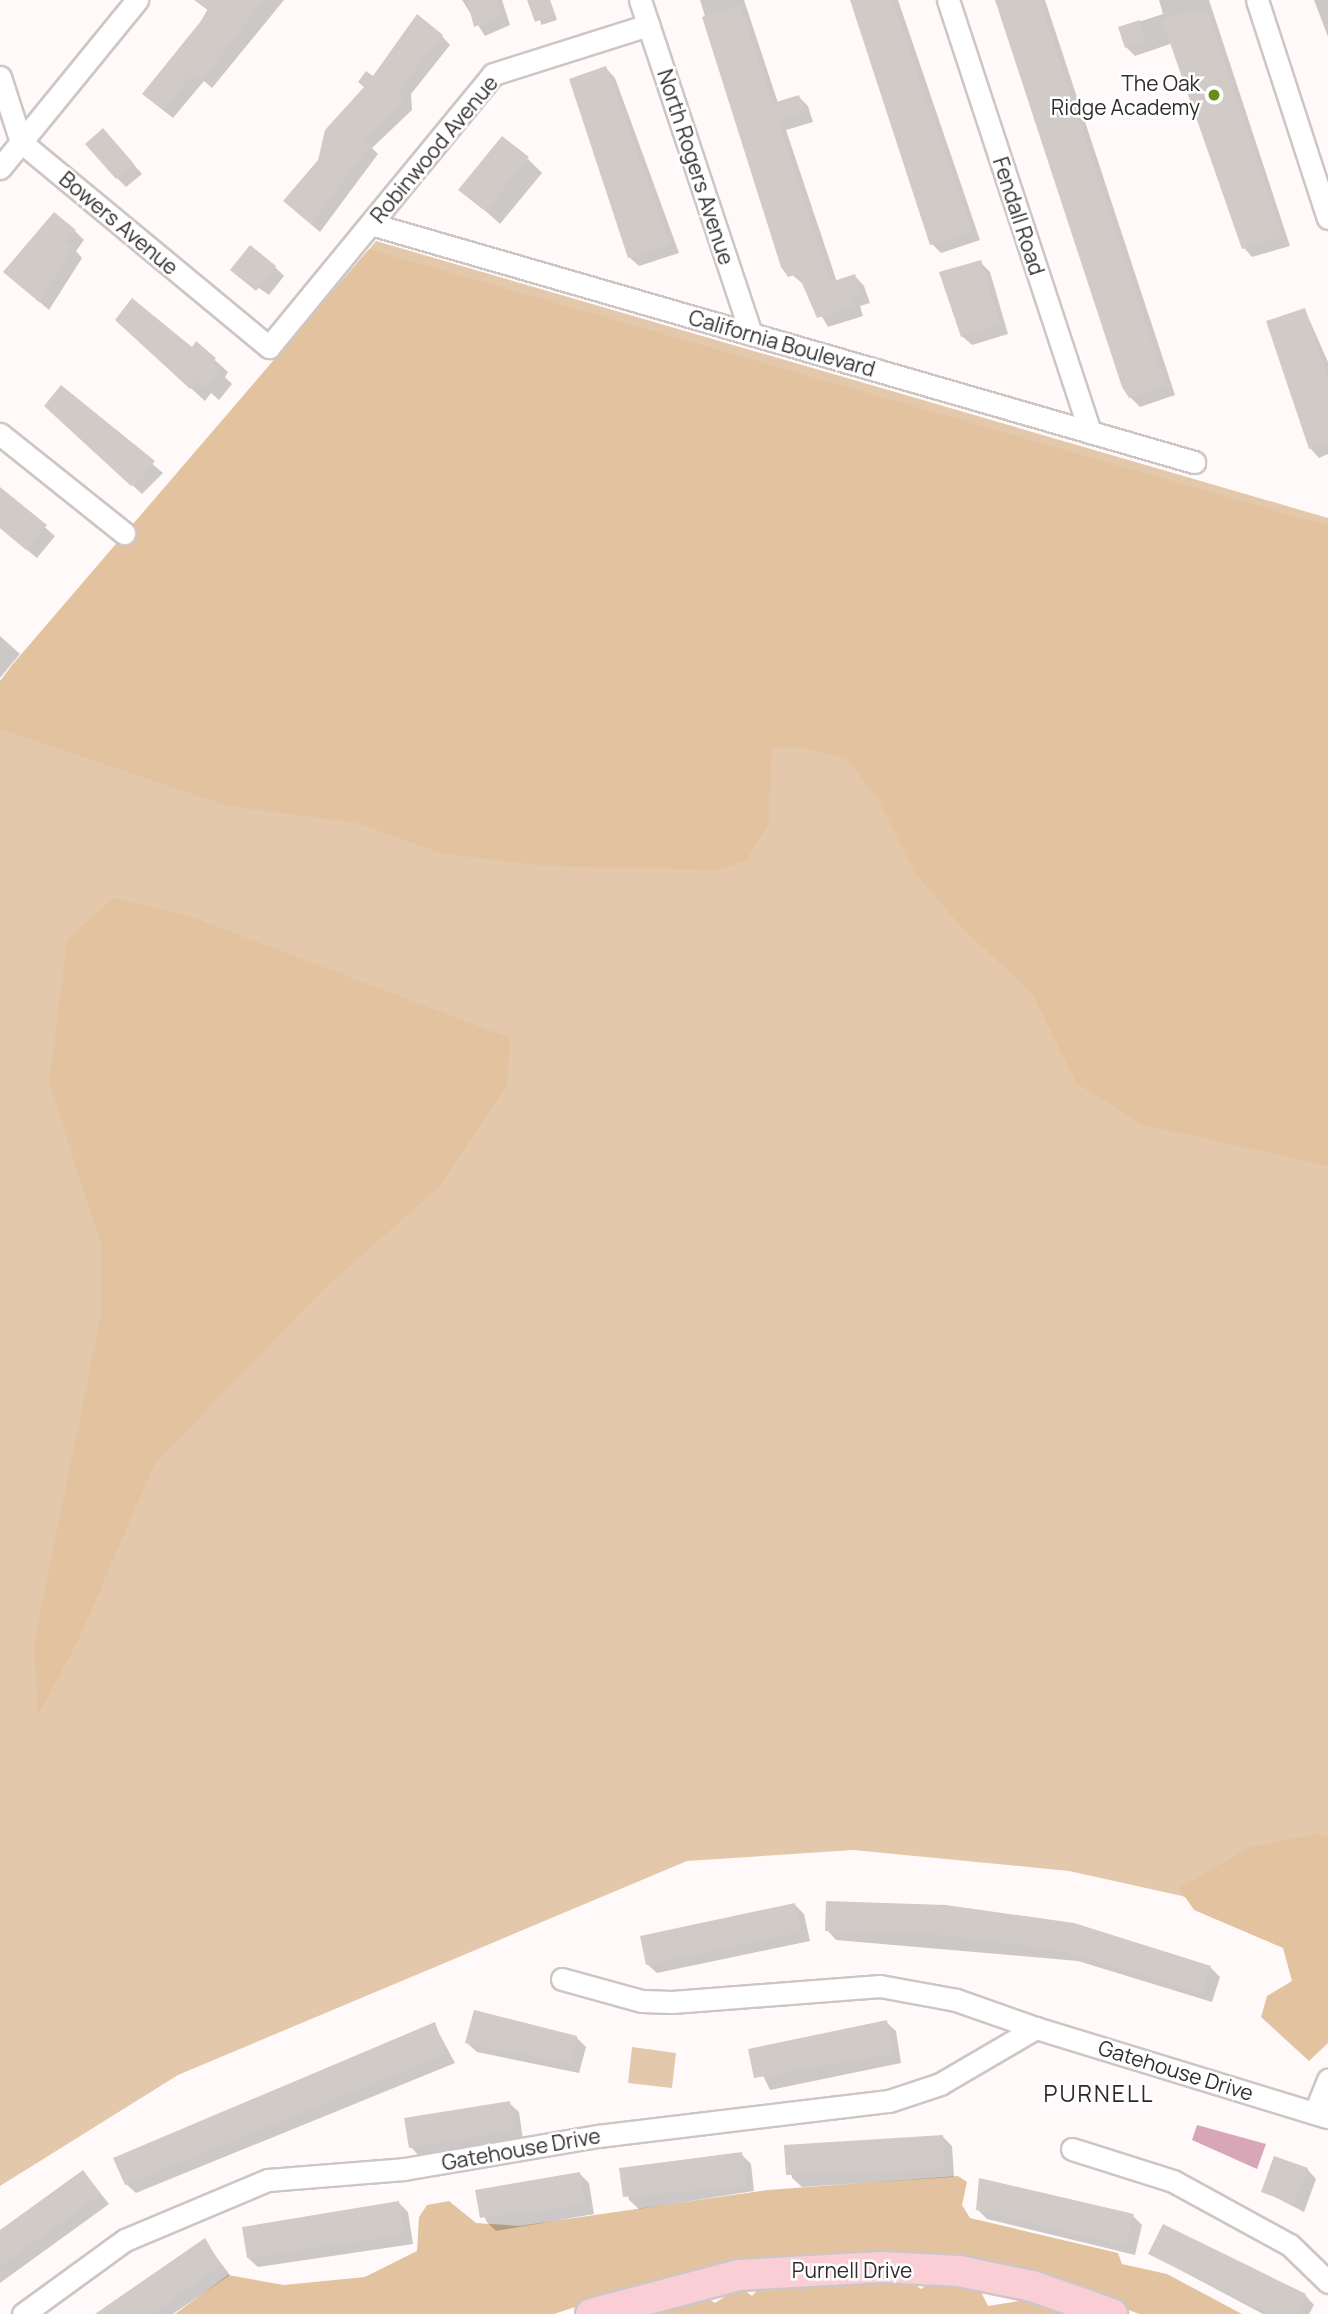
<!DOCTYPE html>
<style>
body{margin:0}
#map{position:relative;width:1328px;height:2314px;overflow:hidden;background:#fffaf9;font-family:Manrope,sans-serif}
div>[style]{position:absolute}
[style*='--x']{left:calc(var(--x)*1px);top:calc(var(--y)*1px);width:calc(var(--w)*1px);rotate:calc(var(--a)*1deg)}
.green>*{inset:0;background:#e3c8ab}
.forest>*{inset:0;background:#e3c39f}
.water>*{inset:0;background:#d7a7b8}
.shadow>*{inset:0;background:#0003}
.building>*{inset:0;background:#d1cbc7}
.roads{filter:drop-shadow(2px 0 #cec6c4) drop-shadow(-2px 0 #cec6c4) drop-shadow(0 2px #cec6c4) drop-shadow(0 -2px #cec6c4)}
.street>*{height:21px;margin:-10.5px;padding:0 10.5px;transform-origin:10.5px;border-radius:10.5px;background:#fff}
.secondary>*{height:30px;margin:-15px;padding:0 15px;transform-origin:15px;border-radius:15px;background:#f9cfd5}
.dots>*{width:19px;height:19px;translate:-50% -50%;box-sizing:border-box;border:4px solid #fff;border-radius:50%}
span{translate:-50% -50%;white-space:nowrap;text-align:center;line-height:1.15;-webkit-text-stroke:5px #fff;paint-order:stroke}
.poi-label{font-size:21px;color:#302d2d}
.right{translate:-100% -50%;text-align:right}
.street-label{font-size:21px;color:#302d2d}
.neighbourhood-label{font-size:23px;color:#2e2827;letter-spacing:2px}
</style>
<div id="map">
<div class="green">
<i style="clip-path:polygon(376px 241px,1328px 518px,1328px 1952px,1182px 1896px,1069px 1871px,853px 1850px,687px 1861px,178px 2075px,0 2186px,0 701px)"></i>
<i style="clip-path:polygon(632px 2047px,676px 2053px,672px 2088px,628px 2083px)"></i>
</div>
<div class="forest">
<i style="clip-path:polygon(369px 249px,1328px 526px,1328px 1166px,1140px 1124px,1076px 1083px,1032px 993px,962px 928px,915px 873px,879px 801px,848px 760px,802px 747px,772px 748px,769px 823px,746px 861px,717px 870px,547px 866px,444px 854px,356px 823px,229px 806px,0 729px,0 681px,12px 665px)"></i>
<i style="clip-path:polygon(114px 898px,187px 915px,510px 1038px,507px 1086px,439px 1187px,322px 1291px,154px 1465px,78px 1641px,38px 1715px,34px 1643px,101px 1315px,101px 1244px,49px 1084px,67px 939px)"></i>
<i style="clip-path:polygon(1317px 1834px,1328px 1837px,1328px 2043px,1309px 2061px,1261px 2017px,1267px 1996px,1292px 1981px,1283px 1948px,1194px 1910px,1179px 1888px,1250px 1847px)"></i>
<i style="clip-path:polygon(958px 2176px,967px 2182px,962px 2205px,970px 2218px,1118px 2253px,1122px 2264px,1167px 2274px,1242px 2314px,1139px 2314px,1087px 2294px,757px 2263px,669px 2276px,554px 2314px,175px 2314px,228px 2275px,284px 2285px,365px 2277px,417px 2251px,419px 2217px,427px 2205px,449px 2201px,476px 2223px,519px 2226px,768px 2190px)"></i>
<i style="clip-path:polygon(905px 2277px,921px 2289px,931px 2282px,978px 2286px,988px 2306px,1032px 2299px,1072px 2314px,627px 2314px,701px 2294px,715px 2303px,740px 2287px,752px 2296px,763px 2284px)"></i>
</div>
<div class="water">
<i style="clip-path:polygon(1197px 2125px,1266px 2144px,1257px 2169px,1192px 2140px)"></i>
</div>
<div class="shadow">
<i style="clip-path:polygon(213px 0,284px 0,212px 88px,204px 81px,173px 118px,154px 103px)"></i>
<i style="clip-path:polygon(462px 0,502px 0,510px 25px,485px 36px)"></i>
<i style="clip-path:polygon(537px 0,550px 0,557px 20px,541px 25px)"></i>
<i style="clip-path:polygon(700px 0,744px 0,778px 103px,799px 97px,808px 106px,813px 122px,786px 130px,837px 282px,855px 276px,864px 286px,870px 303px,860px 306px,863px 316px,828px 327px,803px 284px,782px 266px)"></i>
<i style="clip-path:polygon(852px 0,898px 0,980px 240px,941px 253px,932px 244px)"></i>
<i style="clip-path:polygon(1000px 0,1045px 0,1175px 395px,1140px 407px,1130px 397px)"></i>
<i style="clip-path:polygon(1159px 0,1209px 0,1290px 246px,1252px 257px,1244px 248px,1176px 42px,1135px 56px,1126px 47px,1120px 28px,1163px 14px)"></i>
<i style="clip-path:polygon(1314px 0,1328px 0,1328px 37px)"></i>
<i style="clip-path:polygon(442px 36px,450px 45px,411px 94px,412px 110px,372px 148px,378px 154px,320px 232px,294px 210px,320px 161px,373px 79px)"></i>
<i style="clip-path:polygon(606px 68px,615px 78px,679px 253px,639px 266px,629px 257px)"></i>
<i style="clip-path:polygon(112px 140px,142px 174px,126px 187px,117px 178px)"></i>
<i style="clip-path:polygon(528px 159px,542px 173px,500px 224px,461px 189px)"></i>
<i style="clip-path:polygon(75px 231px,84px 240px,76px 251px,82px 258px,49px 310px,15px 281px)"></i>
<i style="clip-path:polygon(980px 262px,990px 272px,1008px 334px,972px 345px,962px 336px)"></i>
<i style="clip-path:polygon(275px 267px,284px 276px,269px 295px,232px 270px)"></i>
<i style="clip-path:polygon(1305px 310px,1328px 362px,1328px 454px,1319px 458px,1310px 448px)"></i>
<i style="clip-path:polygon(130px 333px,192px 349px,197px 344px,228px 372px,225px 377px,232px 384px,219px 400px,211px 393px,205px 401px)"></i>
<i style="clip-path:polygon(62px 387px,163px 473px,142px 494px,56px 415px)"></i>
<i style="clip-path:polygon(0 489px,55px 536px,37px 558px,0 528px)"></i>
<i style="clip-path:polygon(0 636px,20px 654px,0 678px)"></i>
<i style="clip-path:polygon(827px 1903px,1210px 1967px,1220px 1977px,1212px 2002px,1078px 1961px,836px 1940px,827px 1930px)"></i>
<i style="clip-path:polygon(795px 1905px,804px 1914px,810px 1941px,657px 1973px,647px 1964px)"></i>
<i style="clip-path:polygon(886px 2022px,896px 2031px,901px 2063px,770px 2090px,751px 2051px)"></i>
<i style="clip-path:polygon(434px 2024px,455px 2063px,136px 2193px,126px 2184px)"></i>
<i style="clip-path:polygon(576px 2037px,586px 2047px,579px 2073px,477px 2052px,467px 2043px)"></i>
<i style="clip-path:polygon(509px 2103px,519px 2112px,523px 2140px,420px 2157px,411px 2147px)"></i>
<i style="clip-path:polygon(942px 2136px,952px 2146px,954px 2177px,802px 2187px,792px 2178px,786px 2147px)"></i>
<i style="clip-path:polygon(741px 2154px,751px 2164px,754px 2191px,639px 2209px,629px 2200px,622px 2169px)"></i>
<i style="clip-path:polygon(1307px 2169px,1316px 2179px,1304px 2212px,1263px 2191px)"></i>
<i style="clip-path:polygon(83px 2172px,109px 2204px,0 2283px,0 2232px)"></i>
<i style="clip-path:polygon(580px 2174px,589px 2183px,594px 2214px,496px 2231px,486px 2221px,478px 2191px)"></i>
<i style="clip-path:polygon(399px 2203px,408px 2212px,413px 2244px,258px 2267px,248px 2258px)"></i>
<i style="clip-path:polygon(977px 2209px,1133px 2216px,1142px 2225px,1135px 2255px,987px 2219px)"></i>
<i style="clip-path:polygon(204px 2241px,230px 2275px,173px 2314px,100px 2314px)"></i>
<i style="clip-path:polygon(1150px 2254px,1305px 2295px,1314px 2305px,1309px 2314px,1263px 2314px)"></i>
</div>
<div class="building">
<i style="clip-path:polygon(194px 0,264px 0,202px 79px,194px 73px,163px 110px,142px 94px,209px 11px)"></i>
<i style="clip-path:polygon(467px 0,497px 0,502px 16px,474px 27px)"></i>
<i style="clip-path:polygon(527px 0,549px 0,554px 15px,535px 22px)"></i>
<i style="clip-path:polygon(850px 0,892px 0,972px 231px,930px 245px)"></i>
<i style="clip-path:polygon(995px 0,1040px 0,1166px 386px,1129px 398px,1122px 387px)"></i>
<i style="clip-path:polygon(740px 5px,773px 103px,799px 95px,805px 113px,778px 121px,831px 282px,855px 274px,861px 294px,852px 297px,855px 307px,817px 318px,798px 274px,788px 277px,781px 267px,702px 17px)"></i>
<i style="clip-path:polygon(1199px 9px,1207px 10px,1282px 237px,1242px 249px,1162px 20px)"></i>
<i style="clip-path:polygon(417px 14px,443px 35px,403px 85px,399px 96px,405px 100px,364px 138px,371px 144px,311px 224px,283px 201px,318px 160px,325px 130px,364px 87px,358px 82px,366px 71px,373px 76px)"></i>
<i style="clip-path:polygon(1140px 20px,1146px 41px,1125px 48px,1118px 27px)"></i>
<i style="clip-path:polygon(606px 66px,670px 244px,628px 258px,569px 79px)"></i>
<i style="clip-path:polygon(103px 128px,134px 164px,116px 179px,85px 144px)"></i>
<i style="clip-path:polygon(502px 136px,529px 157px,485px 211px,458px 190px)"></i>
<i style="clip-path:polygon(54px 212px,76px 230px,67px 241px,74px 247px,39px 302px,3px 272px)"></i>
<i style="clip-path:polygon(250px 245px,276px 266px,256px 291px,230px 270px)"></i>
<i style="clip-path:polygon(981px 260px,1000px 324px,961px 337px,939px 272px)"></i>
<i style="clip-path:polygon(132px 298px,192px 347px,196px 341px,216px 358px,212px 363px,220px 370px,205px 388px,197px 381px,190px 389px,115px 320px)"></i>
<i style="clip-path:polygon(1305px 308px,1328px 379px,1328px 442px,1309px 449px,1266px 321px)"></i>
<i style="clip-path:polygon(61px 385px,155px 461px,138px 483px,131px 486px,44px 406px)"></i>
<i style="clip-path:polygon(0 487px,47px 525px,26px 550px,0 528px)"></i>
<i style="clip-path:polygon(826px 1901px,946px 1905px,1074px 1923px,1211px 1966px,1202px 1994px,1067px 1952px,946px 1935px,825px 1931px)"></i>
<i style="clip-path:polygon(795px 1903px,801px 1932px,646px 1965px,640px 1936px)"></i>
<i style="clip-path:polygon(474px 2010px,577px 2036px,570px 2064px,465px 2043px)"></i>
<i style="clip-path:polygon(887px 2020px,893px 2054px,754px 2078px,748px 2049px)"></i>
<i style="clip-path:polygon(435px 2022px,446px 2054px,125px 2185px,113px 2158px)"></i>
<i style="clip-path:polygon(510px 2101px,514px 2130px,409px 2148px,404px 2118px)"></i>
<i style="clip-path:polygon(943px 2135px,945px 2169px,786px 2175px,784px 2145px)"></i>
<i style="clip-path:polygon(742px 2152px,746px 2186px,623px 2197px,619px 2168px)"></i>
<i style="clip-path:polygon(1274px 2156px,1308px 2168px,1294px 2204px,1261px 2192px)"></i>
<i style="clip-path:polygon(83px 2170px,101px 2194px,0 2267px,0 2230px)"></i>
<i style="clip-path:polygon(580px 2172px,586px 2205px,480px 2218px,475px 2190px)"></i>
<i style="clip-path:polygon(979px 2178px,1134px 2214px,1126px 2247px,976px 2210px)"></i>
<i style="clip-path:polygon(399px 2201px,404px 2235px,247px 2258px,242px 2227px)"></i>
<i style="clip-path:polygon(1163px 2224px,1306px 2294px,1296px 2314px,1270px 2314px,1148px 2254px)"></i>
<i style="clip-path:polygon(205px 2238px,221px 2265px,153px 2314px,95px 2314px)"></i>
</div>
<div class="roads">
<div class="street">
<i style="--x:640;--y:0;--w:352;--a:71.6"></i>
<i style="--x:948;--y:0;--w:455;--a:71.8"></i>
<i style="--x:1257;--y:0;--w:229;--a:72"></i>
<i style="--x:0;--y:77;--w:68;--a:72.1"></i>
<i style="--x:21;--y:142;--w:322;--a:39.6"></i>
<i style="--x:269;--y:347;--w:353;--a:-50.6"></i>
<i style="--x:493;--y:74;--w:163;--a:-17.5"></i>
<i style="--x:0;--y:168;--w:217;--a:-50.8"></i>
<i style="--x:371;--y:224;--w:857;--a:16.13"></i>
<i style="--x:0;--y:434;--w:159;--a:38.6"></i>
<i style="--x:562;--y:1979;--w:83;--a:15.4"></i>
<i style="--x:642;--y:2001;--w:30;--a:2"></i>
<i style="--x:672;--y:2002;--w:209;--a:-4.4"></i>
<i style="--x:880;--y:1986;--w:77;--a:10.4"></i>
<i style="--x:956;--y:2000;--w:85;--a:19.3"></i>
<i style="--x:1315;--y:2112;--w:35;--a:-68"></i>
<i style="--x:1072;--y:2149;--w:106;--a:17.6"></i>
<i style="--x:1173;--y:2181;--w:133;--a:28.7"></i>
<i style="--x:1290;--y:2245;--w:53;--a:44.2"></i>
<i style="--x:23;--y:2314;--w:126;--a:-36"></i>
<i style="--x:125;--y:2240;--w:155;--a:-22.8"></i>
<i style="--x:268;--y:2180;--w:136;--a:-4.6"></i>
<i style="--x:404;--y:2169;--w:197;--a:-9.7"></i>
<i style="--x:598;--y:2136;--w:293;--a:-6.9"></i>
<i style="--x:889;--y:2101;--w:54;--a:-18.4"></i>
<i style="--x:940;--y:2084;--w:111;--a:-30.3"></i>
<i style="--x:1036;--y:2028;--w:305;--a:17"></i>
</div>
<div class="secondary">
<i style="--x:591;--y:2314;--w:153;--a:-14.8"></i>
<i style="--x:739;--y:2275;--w:143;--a:-3.2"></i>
<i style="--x:882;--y:2267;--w:77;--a:3"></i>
<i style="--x:959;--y:2271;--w:75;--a:11.6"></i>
<i style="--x:1032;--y:2286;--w:85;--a:19.3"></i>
</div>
</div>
<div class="dots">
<i style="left:1214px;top:95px;background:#688c14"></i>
</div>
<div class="poi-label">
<span class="right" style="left:1200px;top:95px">The Oak<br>Ridge Academy</span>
</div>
<div class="street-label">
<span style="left:434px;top:149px;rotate:-50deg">Robinwood Avenue</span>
<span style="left:696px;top:167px;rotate:72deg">North Rogers Avenue</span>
<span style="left:1019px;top:216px;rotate:72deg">Fendall Road</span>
<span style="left:119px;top:223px;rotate:40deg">Bowers Avenue</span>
<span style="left:782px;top:343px;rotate:16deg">California Boulevard</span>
<span style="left:1176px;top:2070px;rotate:17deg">Gatehouse Drive</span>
<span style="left:521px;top:2149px;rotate:-10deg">Gatehouse Drive</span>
<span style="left:852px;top:2270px">Purnell Drive</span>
</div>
<div class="neighbourhood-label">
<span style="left:1099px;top:2093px">PURNELL</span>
</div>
</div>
